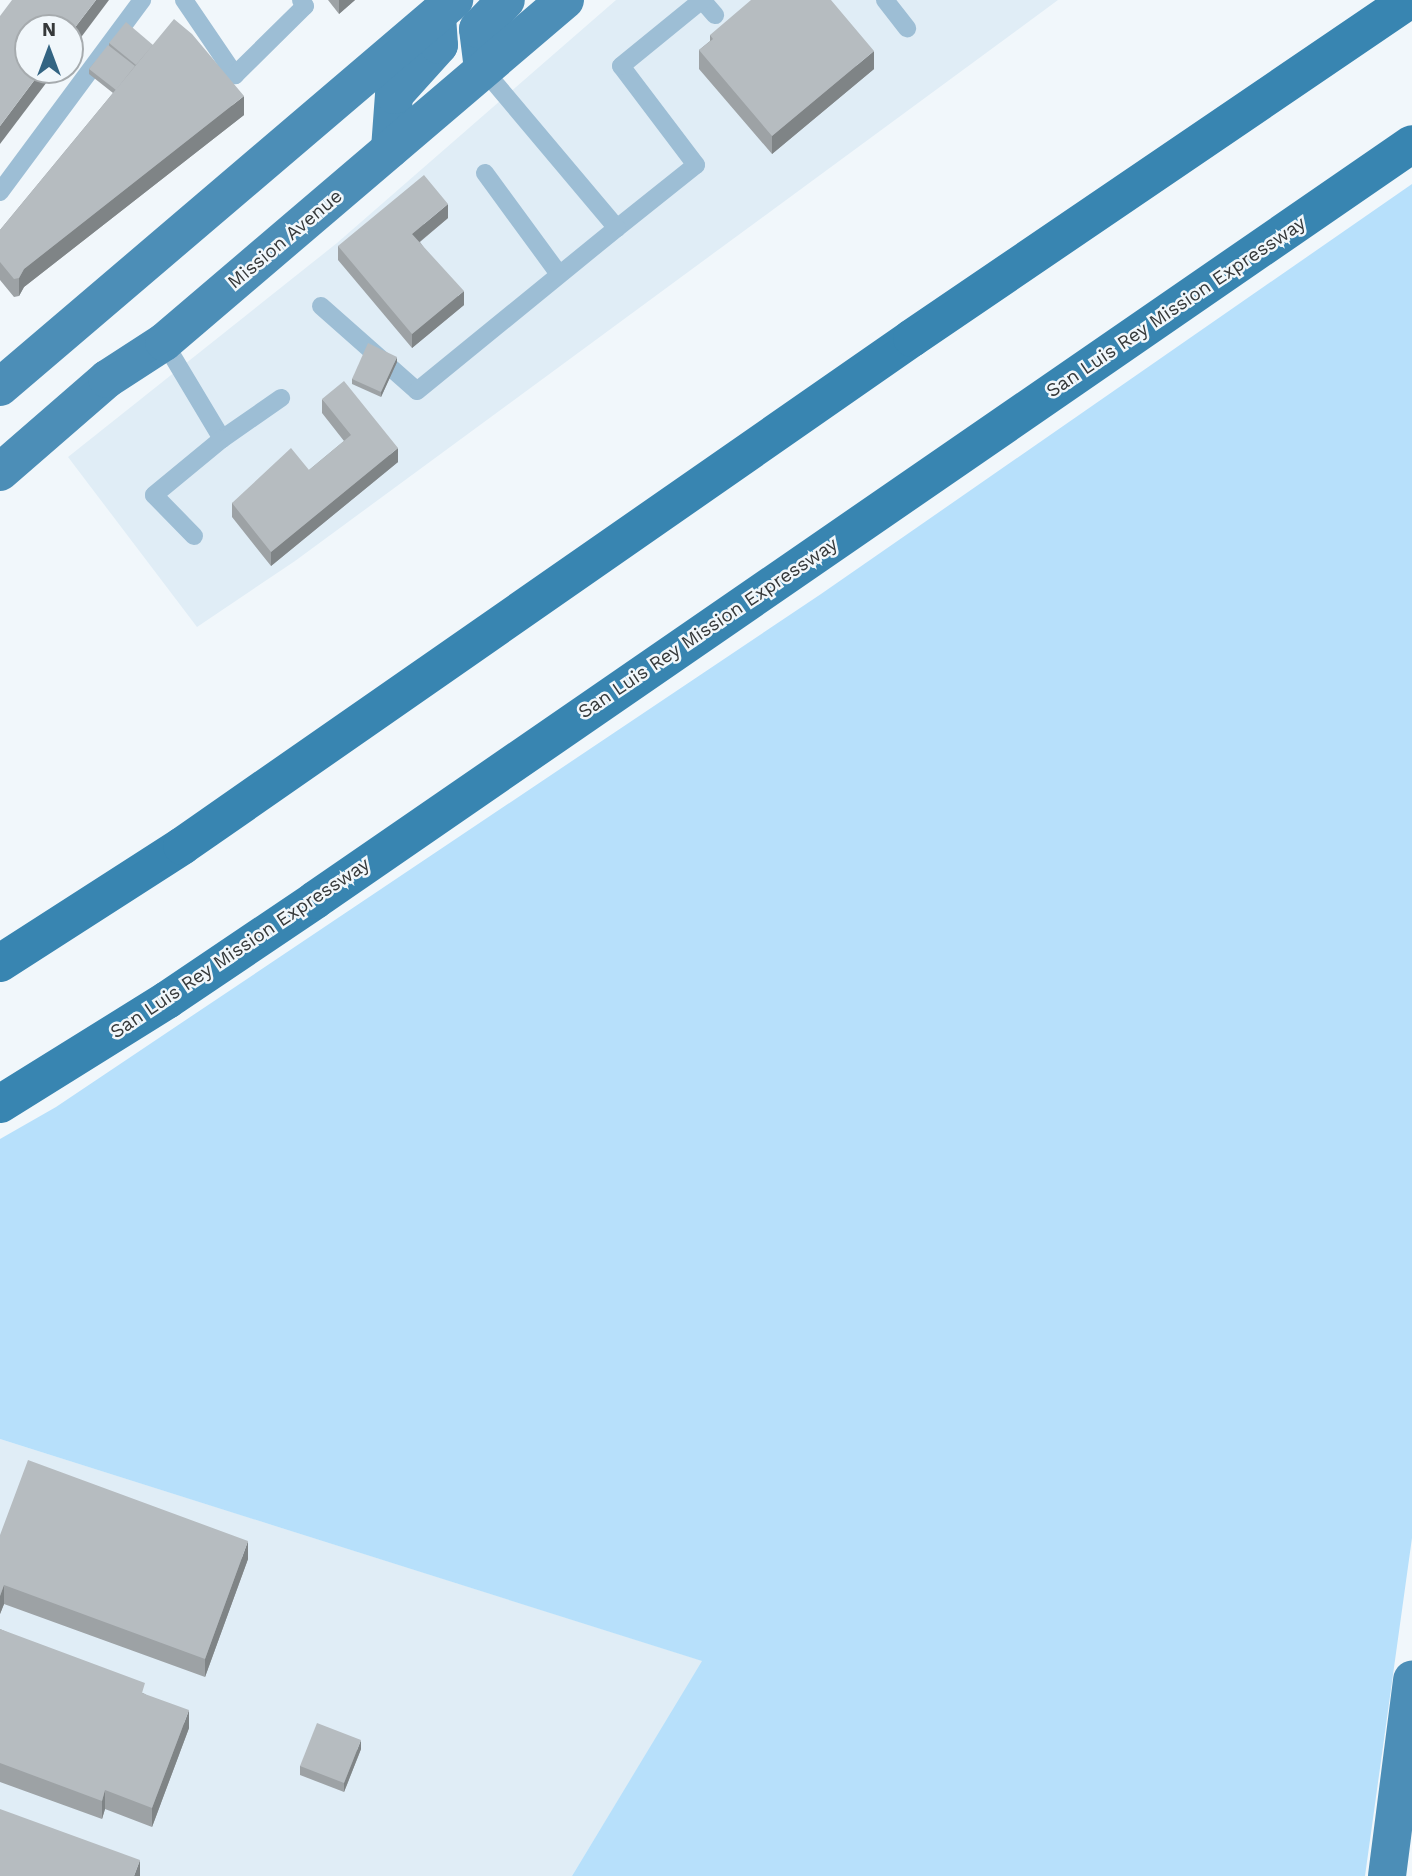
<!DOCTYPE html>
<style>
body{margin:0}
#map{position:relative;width:1412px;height:1876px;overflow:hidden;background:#f1f7fb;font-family:"Work Sans",sans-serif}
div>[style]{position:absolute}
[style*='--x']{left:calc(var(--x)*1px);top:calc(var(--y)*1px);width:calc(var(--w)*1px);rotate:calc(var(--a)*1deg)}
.built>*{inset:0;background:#e0edf6}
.green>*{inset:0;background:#b7e0fb}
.service>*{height:18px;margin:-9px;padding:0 9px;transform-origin:9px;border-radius:9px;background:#9dbed5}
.primary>*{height:38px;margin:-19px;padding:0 19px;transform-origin:19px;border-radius:19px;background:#4c8eb7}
.trunk>*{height:38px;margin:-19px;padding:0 19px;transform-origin:19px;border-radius:19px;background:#3885b1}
.wall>*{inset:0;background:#9da2a5}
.shaded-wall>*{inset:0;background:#7f8486}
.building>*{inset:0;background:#b6bcc0}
span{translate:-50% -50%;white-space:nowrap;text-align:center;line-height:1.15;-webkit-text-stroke:5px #f1f7fb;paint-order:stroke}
.street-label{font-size:19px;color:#36393a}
.north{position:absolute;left:14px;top:14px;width:70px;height:70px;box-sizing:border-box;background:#f1f7fb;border:2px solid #a6abae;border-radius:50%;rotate:0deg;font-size:19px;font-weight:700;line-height:28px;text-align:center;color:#36393a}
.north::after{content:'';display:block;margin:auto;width:24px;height:32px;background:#336482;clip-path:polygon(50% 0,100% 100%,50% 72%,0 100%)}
</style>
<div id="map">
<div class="built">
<i style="clip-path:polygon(616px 0,1058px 0,295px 561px,197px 627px,68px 457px,337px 243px)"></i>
<i style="clip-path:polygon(0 1439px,703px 1661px,572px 1876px,0 1876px)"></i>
</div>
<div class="green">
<i style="clip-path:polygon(1412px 184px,1412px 1538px,1365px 1876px,572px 1876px,702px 1661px,0 1439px,0 1139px,56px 1107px,821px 594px)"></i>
</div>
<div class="service">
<i style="--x:184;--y:0;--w:91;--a:55.8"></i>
<i style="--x:235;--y:75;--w:98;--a:-44.6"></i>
<i style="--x:305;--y:6;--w:7;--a:-124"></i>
<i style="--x:702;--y:0;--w:20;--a:49"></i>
<i style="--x:885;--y:0;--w:36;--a:52"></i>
<i style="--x:483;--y:69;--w:208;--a:49.9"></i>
<i style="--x:617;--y:228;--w:101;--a:-38.6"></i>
<i style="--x:696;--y:165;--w:124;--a:-127.1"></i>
<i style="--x:621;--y:66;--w:104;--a:-39.2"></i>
<i style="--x:485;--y:173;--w:125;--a:53.8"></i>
<i style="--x:0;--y:192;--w:239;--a:-53.5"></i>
<i style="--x:321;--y:306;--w:128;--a:41.5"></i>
<i style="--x:417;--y:391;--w:258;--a:-39.2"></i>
<i style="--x:164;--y:342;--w:113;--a:59.1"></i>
<i style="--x:222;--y:439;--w:72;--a:-34.8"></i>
<i style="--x:194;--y:536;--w:57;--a:-134.3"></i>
<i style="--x:154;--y:495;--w:88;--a:-39.5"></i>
</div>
<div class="primary">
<i style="--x:483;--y:69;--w:40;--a:-97.1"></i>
<i style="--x:478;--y:29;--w:40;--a:-46"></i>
<i style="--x:390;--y:149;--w:54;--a:-85.8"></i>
<i style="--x:394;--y:95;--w:67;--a:-48"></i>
<i style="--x:439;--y:45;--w:30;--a:-94"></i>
<i style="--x:0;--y:387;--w:597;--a:-40.45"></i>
<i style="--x:0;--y:472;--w:142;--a:-41"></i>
<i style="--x:107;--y:379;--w:68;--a:-33"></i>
<i style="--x:164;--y:342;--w:527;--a:-40.46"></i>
<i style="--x:1387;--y:1876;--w:198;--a:-82.7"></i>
</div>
<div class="trunk">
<i style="--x:0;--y:963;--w:216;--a:-32.7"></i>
<i style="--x:182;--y:846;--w:889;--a:-34.83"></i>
<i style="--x:912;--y:338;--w:601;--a:-34.22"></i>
<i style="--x:0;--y:1104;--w:197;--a:-31.9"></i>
<i style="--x:167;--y:1000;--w:179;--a:-34"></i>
<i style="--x:315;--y:900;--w:1332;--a:-34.57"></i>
</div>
<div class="wall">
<i style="clip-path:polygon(328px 0,355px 0,339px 14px)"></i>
<i style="clip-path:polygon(710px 35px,874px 69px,772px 154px,699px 69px,699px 50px,710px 41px)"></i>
<i style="clip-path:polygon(109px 43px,153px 45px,244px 115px,24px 287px,19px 296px,14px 297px,0 280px,0 230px,113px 93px,89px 74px,89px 69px,109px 46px)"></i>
<i style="clip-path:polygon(448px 218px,420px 242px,464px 305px,412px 348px,338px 260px,338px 246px)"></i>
<i style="clip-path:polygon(397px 362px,381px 397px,352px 384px,352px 379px)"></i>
<i style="clip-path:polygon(322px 399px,398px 462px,271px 566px,232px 517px,232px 503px,309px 470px,344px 441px,322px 413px)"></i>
<i style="clip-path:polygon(0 1535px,248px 1559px,205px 1677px,4px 1604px,0 1614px)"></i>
<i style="clip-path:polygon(0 1629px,145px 1694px,189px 1728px,152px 1827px,105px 1809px,102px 1819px,0 1782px)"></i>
<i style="clip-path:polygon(361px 1749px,344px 1792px,300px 1775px,300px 1766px)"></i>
</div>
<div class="shaded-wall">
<i style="clip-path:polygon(96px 0,109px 0,70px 52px,70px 34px)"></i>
<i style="clip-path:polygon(339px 0,355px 0,339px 14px)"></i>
<i style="clip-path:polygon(874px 51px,874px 69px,772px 154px,772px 136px)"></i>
<i style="clip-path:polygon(42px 70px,56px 70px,0 144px,0 126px)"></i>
<i style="clip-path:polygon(244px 96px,244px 115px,24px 287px,19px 296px,19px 278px,24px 269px)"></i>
<i style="clip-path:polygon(448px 204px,448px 218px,412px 248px,412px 234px)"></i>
<i style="clip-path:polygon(464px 291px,464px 305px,412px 348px,412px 334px)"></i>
<i style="clip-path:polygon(397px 357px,397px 362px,381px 397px,381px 392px)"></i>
<i style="clip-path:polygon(398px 448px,398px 462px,271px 566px,271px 552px)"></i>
<i style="clip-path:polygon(248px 1541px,248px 1559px,205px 1677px,205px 1659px)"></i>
<i style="clip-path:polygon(4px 1585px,4px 1604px,0 1614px,0 1596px)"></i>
<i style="clip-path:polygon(189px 1710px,189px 1728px,152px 1827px,152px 1808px)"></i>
<i style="clip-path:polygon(361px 1740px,361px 1749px,344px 1792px,344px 1783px)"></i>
<i style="clip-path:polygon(105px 1790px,105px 1809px,102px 1819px,102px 1801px)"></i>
<i style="clip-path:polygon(140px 1860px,140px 1876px,134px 1876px)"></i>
</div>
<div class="building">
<i style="clip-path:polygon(12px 0,96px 0,70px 34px,70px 28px,28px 28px,28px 70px,42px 70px,0 126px,0 16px)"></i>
<i style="clip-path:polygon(751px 0,831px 0,874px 51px,772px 136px,699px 50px,713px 39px,710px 35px)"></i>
<i style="clip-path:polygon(174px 19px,192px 34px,244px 96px,24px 269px,19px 278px,14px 279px,0 262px,0 230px)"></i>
<i style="clip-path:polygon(126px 22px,153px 45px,136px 65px,109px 43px)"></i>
<i style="clip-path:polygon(108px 45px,135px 66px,116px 90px,89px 69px)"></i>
<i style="clip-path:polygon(424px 175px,448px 204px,412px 234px,464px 291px,412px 334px,338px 246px)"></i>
<i style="clip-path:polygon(368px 343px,397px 357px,381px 392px,352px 379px)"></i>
<i style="clip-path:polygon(344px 381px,398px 448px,271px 552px,232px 503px,291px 448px,309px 470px,351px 435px,322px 399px)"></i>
<i style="clip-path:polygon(28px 1460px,248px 1541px,205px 1659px,4px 1585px,0 1596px,0 1535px)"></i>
<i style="clip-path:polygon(0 1629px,145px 1683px,142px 1693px,189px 1710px,152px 1808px,105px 1790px,102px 1801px,0 1763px)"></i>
<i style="clip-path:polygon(317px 1723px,361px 1740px,344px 1783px,300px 1766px)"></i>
<i style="clip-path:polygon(0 1809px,140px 1860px,134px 1876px,0 1876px)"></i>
</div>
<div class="street-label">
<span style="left:285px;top:239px;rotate:-40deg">Mission Avenue</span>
<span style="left:1176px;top:307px;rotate:-34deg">San Luis Rey Mission Expressway</span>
<span style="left:708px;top:628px;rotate:-34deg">San Luis Rey Mission Expressway</span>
<span style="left:240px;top:948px;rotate:-34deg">San Luis Rey Mission Expressway</span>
</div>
<div class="north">N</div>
</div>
